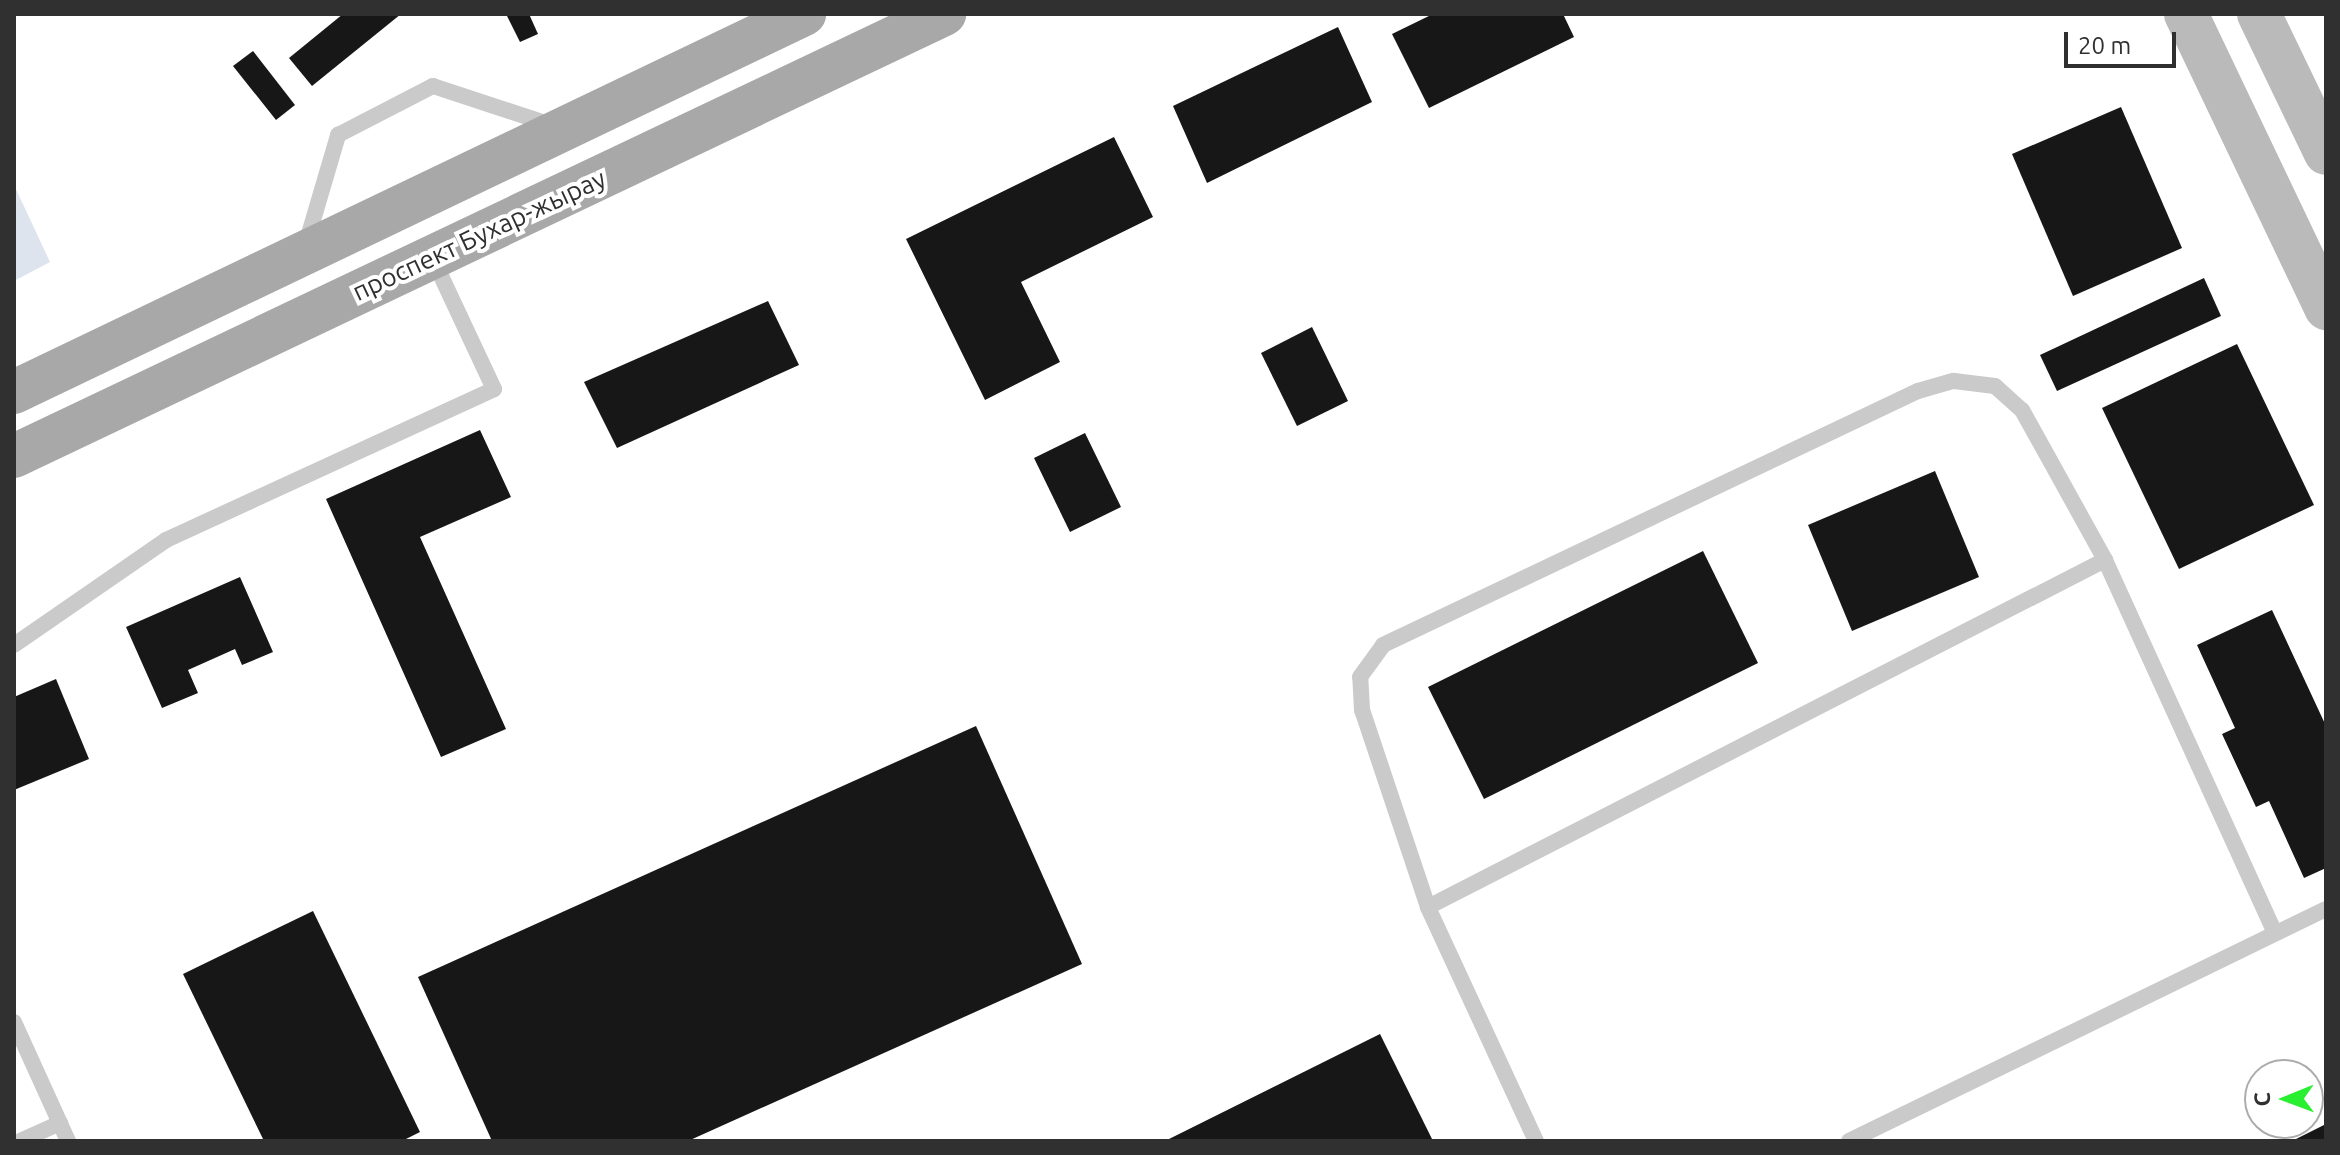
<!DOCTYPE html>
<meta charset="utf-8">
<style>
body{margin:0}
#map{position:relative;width:2340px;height:1155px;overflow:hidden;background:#fff;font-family:Ubuntu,sans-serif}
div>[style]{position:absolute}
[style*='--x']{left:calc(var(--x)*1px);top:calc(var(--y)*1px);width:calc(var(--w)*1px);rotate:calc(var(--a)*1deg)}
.green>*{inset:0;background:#dde4ed}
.building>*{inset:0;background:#171717}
.lane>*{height:16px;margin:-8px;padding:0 8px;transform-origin:8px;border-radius:8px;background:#cacaca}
.secondary>*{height:44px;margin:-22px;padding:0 22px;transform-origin:22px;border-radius:22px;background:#bababa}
.primary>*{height:44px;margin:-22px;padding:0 22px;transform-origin:22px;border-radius:22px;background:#a8a8a8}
span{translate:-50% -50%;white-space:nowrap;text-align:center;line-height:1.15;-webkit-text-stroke:8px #fff;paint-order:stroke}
.street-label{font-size:26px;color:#303030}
.frame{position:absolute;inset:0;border:16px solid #303030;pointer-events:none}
.north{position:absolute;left:2244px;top:1059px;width:80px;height:80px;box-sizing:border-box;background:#fff;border:2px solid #acacac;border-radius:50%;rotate:269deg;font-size:22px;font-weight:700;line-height:32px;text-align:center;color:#303030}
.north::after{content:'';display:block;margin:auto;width:28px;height:36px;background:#29ef31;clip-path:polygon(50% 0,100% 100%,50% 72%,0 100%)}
.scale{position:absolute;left:2064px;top:32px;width:112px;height:36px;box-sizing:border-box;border:4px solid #303030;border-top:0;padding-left:10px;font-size:24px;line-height:28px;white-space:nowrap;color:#303030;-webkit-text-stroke:6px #fff;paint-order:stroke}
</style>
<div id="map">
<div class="green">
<i style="clip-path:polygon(14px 185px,50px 262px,14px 281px)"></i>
</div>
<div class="building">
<i style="clip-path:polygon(343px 14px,401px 14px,312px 86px,289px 58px)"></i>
<i style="clip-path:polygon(506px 14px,529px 14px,538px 34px,520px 42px)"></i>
<i style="clip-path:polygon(1433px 14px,1563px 14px,1574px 37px,1429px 108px,1392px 34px)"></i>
<i style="clip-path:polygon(1338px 27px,1372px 102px,1207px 183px,1173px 106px)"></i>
<i style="clip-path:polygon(253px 51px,295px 105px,276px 120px,233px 66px)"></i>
<i style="clip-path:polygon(2121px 107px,2182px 248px,2073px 296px,2012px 154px)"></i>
<i style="clip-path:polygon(1114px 137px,1153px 217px,1021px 282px,1060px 362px,985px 400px,906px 239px)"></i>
<i style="clip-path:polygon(2204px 278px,2221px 316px,2057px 391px,2040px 355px)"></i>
<i style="clip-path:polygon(768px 301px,799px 365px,617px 448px,584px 382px)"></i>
<i style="clip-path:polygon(1312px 327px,1348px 401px,1297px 426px,1261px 353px)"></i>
<i style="clip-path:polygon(2237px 344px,2314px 505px,2179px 569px,2102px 408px)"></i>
<i style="clip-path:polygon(480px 430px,511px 497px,420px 537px,506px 729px,441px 757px,326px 499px)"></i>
<i style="clip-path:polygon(1085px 433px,1121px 507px,1070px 532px,1034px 458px)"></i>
<i style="clip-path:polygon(1935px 471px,1979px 577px,1852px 631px,1808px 525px)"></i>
<i style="clip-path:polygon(1703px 551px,1758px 663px,1484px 799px,1428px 687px)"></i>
<i style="clip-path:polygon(240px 577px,273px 652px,242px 665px,235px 649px,188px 670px,198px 693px,162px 708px,126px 627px)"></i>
<i style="clip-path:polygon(2272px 610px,2326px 726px,2326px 868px,2304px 878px,2269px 801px,2256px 807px,2222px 734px,2235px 728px,2197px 645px)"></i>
<i style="clip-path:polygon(56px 679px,89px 759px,14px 790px,14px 697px)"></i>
<i style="clip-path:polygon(976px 726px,1082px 964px,688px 1141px,492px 1141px,418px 977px)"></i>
<i style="clip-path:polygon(313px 911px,420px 1132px,402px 1141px,264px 1141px,183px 974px)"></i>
<i style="clip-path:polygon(1380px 1034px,1433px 1141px,1165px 1141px)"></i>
<i style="clip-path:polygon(2326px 1124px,2326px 1141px,2292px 1141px)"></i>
</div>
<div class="lane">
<i style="--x:306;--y:244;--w:114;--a:-73.6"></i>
<i style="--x:338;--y:135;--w:107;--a:-27.3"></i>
<i style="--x:433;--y:86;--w:128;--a:18.2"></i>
<i style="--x:14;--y:645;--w:185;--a:-34.6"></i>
<i style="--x:166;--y:540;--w:361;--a:-24.7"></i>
<i style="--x:494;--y:389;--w:144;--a:-115.1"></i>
<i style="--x:1428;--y:907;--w:208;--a:-108.5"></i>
<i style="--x:1362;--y:710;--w:33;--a:-93"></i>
<i style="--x:1360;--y:677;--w:39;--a:-54"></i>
<i style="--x:1383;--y:645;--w:592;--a:-25.4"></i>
<i style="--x:1918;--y:391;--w:37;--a:-16"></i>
<i style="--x:1954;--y:381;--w:41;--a:7"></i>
<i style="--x:1995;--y:386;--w:36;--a:42"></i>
<i style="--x:2022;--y:410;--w:171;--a:61"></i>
<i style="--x:14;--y:1022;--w:131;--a:65.6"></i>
<i style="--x:20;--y:1141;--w:44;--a:-24.2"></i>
<i style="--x:1536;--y:1141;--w:258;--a:-114.8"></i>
<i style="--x:1428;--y:907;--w:761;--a:-27.14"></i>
<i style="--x:2105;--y:560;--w:410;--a:65.5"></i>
<i style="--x:1849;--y:1141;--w:530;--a:-25.94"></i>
</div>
<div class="secondary">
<i style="--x:2186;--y:14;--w:326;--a:64.5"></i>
<i style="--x:2259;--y:14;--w:154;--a:64.3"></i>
</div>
<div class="primary">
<i style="--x:14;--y:392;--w:876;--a:-25.57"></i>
<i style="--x:14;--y:456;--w:1030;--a:-25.42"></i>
</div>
<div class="street-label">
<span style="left:479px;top:235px;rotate:-25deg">проспект Бухар-жырау</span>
</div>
<div class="frame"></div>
<div class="north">С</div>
<div class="scale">20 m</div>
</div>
